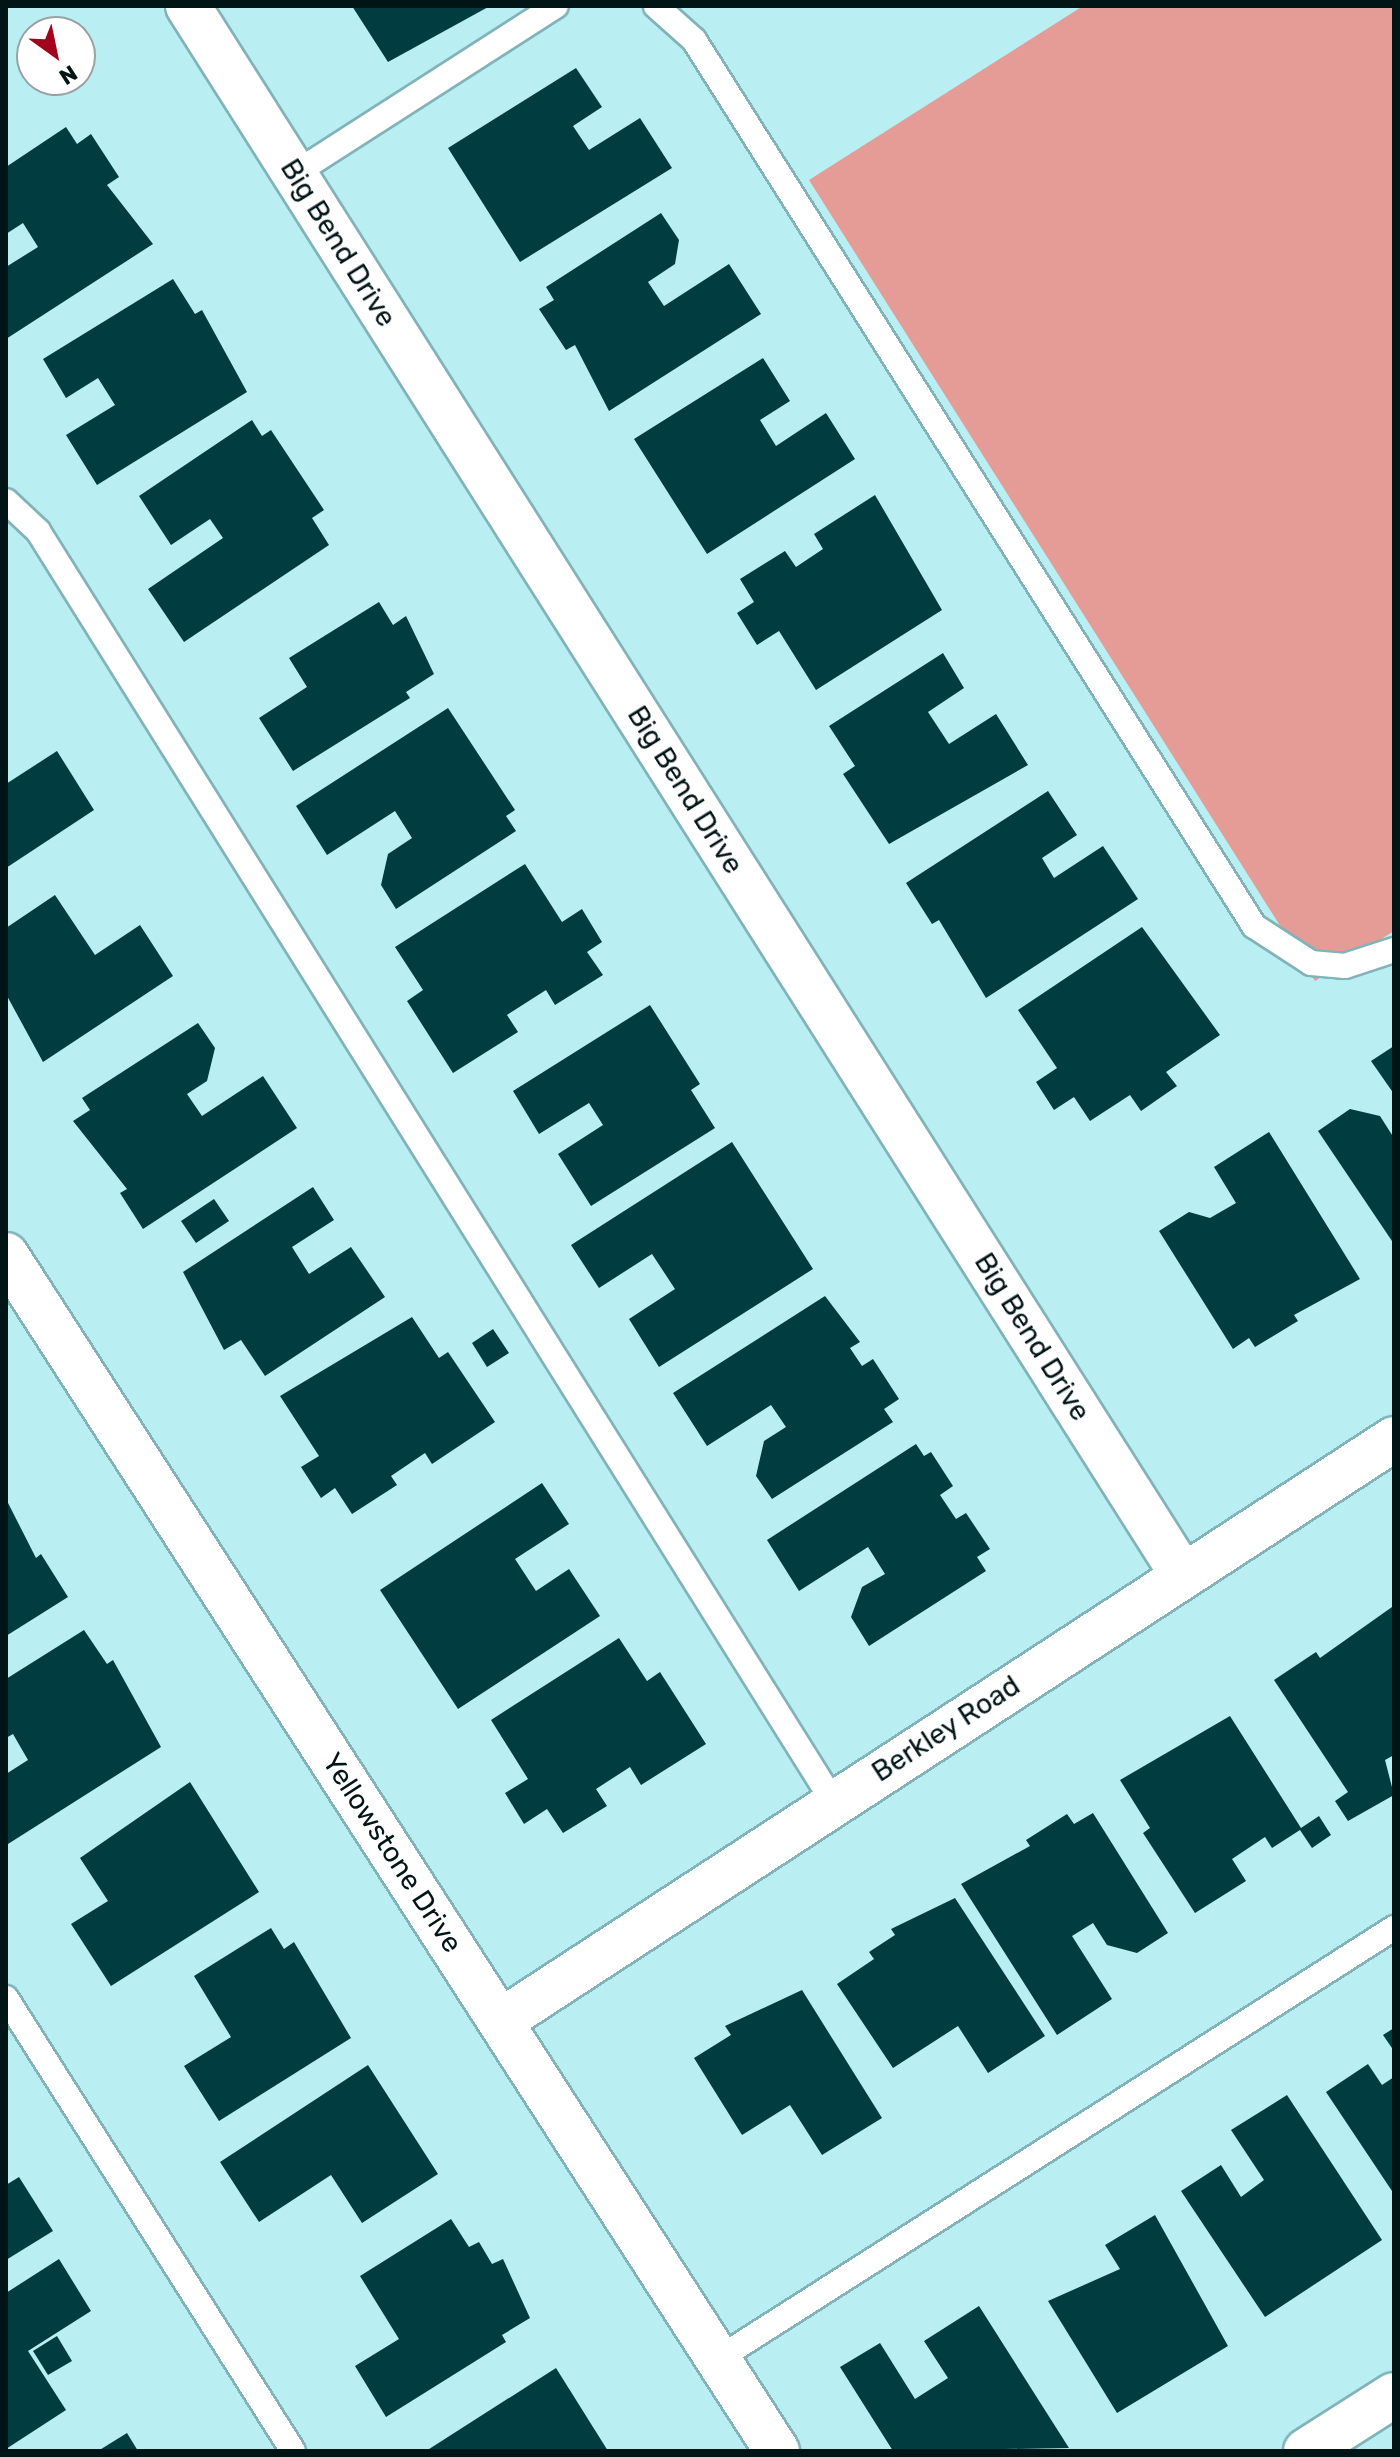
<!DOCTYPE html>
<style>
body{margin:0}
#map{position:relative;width:1400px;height:2457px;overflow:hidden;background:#b9eef2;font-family:Rubik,sans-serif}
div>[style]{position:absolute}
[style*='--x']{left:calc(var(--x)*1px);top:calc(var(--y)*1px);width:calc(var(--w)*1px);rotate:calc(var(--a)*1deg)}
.green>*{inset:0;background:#e59b96}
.building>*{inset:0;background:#003c40}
.roads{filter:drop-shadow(2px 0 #81b3b8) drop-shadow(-2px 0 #81b3b8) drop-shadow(0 2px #81b3b8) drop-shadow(0 -2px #81b3b8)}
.service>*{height:24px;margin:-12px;padding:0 12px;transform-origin:12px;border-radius:12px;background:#fff}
.minor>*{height:44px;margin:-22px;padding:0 22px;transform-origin:22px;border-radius:22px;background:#fff}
span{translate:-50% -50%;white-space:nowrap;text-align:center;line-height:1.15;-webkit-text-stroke:8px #fff;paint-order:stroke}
.street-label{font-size:28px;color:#021516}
.frame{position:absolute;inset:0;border:8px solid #021516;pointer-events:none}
.north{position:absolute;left:16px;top:16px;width:80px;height:80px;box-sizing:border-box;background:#fff;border:2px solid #9aa1a2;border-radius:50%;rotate:147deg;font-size:22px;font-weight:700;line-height:32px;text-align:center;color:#021516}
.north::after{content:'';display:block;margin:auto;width:28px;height:36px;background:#a2041e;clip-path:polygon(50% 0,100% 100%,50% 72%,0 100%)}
</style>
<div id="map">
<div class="green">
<i style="clip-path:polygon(1083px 6px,1394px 6px,1394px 931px,1315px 981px,809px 180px)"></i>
</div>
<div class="building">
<i style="clip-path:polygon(352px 6px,490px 6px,388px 62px)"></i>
<i style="clip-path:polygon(576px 68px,602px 107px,573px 126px,589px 150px,640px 118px,672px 168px,520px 262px,448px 148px)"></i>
<i style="clip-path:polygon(66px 127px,77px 144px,91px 134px,119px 177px,107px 185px,153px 244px,6px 339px,6px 267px,38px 247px,23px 223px,6px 234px,6px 167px)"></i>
<i style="clip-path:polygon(661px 213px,679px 240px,675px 264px,648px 282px,664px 306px,729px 264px,761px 314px,609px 411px,575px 345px,566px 350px,539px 309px,554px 300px,546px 287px)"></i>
<i style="clip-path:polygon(173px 279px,195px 314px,202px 310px,247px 392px,97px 485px,66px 435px,115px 405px,98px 378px,66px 398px,43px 359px)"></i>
<i style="clip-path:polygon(763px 358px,790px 401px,760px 420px,776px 446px,826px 413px,855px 459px,707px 554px,634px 439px)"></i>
<i style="clip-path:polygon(252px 420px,262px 436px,271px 430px,324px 510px,312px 518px,329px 545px,184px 642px,148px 589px,223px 538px,210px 519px,171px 545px,139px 496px)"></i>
<i style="clip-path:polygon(875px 495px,942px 610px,816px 690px,779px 631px,757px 645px,737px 613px,754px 602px,740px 579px,785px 551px,796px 567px,823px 549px,814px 534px)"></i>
<i style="clip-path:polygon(379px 602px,393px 625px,406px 616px,434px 674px,406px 692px,410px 698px,293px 771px,259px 718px,307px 687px,289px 658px)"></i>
<i style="clip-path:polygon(943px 653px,964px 688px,928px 712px,949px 744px,996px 714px,1028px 765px,889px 844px,843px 774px,855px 766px,829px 726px)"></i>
<i style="clip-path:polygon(448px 708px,515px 810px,506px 816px,516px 831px,396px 909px,381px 885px,388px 854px,412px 838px,395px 811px,327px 855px,296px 806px)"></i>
<i style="clip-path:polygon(57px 751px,94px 810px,6px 868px,6px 784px)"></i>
<i style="clip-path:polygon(1048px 791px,1077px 835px,1042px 858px,1054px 878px,1103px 846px,1138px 899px,986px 998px,939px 920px,932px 924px,906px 883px)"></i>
<i style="clip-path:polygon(525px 864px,562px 922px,582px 909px,602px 942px,587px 952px,603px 975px,555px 1005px,546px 990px,507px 1015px,518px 1032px,453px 1073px,407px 1001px,423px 990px,395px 947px)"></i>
<i style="clip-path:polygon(55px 895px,95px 955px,140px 925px,173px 976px,43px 1062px,6px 994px,6px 928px)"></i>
<i style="clip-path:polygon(1142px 927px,1220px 1035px,1166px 1072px,1177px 1086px,1141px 1111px,1130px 1095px,1090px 1121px,1074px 1097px,1054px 1110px,1036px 1082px,1057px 1068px,1018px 1010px)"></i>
<i style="clip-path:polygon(650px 1005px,700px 1084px,691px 1090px,715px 1128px,591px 1206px,558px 1154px,603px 1125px,589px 1103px,539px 1134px,513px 1091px)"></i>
<i style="clip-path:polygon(198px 1023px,215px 1048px,207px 1081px,187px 1094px,202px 1116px,263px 1076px,297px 1128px,143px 1229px,120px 1193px,127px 1189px,73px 1121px,90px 1110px,82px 1098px)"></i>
<i style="clip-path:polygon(1394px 1046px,1394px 1094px,1371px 1061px)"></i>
<i style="clip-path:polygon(1350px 1109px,1380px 1116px,1394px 1138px,1394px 1244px,1318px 1131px)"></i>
<i style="clip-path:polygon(1269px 1132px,1360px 1279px,1294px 1315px,1298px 1321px,1255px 1347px,1249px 1338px,1233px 1349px,1159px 1231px,1189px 1212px,1210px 1218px,1236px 1203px,1214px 1167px)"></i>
<i style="clip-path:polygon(732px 1142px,813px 1269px,659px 1367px,629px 1319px,675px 1289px,652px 1254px,599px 1288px,571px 1245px)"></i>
<i style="clip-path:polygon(313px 1187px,334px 1220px,292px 1247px,309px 1274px,351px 1247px,385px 1297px,265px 1376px,241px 1340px,224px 1350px,183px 1272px)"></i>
<i style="clip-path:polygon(214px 1199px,229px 1221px,196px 1243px,181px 1221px)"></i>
<i style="clip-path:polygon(825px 1296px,860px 1342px,850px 1348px,862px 1366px,873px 1359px,899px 1399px,884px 1409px,893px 1422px,772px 1499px,756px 1476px,764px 1441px,786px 1427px,771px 1405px,707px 1446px,673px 1393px)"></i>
<i style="clip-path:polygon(412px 1317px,439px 1358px,448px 1352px,495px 1422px,432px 1464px,425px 1453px,391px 1476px,397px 1485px,352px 1514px,335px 1488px,321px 1498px,301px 1467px,319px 1456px,280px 1396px)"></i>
<i style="clip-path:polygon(493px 1329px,509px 1353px,487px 1367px,472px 1343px)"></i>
<i style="clip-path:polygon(916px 1444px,924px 1456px,931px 1452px,953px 1486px,940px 1495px,956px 1519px,966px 1513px,990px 1549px,977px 1557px,986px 1571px,869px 1646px,851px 1617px,862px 1587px,885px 1574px,868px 1547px,799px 1591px,767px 1540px)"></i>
<i style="clip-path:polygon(542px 1483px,569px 1524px,515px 1559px,536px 1591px,569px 1569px,600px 1616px,458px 1709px,380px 1590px)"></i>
<i style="clip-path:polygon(6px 1499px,36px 1558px,41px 1554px,68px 1597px,6px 1636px)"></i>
<i style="clip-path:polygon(1392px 1607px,1394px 1755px,1385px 1760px,1394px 1795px,1348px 1821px,1335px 1801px,1348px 1792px,1274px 1680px,1316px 1652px,1320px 1658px)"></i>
<i style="clip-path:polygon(84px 1630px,107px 1664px,113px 1660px,161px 1747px,8px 1844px,6px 1774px,28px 1760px,13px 1734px,6px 1738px,6px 1679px)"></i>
<i style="clip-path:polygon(619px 1638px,647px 1681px,660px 1672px,706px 1744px,641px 1785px,630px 1767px,596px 1789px,607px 1806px,563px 1833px,547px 1809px,524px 1824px,505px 1793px,528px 1779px,491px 1720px)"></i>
<i style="clip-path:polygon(1230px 1716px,1301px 1828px,1319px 1816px,1331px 1835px,1312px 1848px,1300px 1830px,1272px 1848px,1265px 1837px,1232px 1859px,1246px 1881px,1195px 1913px,1143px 1833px,1150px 1828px,1120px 1780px)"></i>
<i style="clip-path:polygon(190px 1782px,259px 1892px,111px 1986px,71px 1924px,108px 1901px,80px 1858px)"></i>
<i style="clip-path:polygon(1093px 1813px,1168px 1933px,1137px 1953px,1107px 1945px,1093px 1923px,1072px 1936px,1112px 1999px,1057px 2035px,961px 1884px,1030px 1846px,1026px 1840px,1067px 1814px,1074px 1824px)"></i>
<i style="clip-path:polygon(955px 1898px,1045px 2036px,988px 2073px,958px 2026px,893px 2068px,837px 1984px,874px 1959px,869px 1952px,895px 1935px,891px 1929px)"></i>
<i style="clip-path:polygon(271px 1928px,284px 1949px,294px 1942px,351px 2038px,219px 2121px,184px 2066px,231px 2037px,194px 1976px)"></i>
<i style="clip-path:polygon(802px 1990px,882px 2118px,822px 2155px,790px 2105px,742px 2135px,694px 2058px,731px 2035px,725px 2026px)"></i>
<i style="clip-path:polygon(1394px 2028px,1394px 2051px,1383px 2035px)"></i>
<i style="clip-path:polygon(1368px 2064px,1382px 2085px,1394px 2077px,1394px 2194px,1326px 2092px)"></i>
<i style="clip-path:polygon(368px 2065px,438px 2174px,362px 2223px,331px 2175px,259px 2222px,220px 2162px)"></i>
<i style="clip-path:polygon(1287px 2095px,1382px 2240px,1265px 2317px,1181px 2191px,1221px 2165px,1241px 2197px,1264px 2180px,1231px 2130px)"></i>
<i style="clip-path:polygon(19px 2177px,53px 2231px,6px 2260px,6px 2185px)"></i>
<i style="clip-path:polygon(1155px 2215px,1228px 2346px,1117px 2413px,1048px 2301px,1120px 2269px,1105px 2245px)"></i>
<i style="clip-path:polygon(451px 2219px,469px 2247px,479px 2242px,492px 2264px,503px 2259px,530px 2318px,502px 2335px,506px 2342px,386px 2417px,355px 2366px,399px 2339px,360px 2276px)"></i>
<i style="clip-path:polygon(59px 2259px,91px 2311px,28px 2351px,66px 2410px,6px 2449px,6px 2293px)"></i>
<i style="clip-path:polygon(979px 2306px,1069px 2448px,893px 2451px,840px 2367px,880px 2343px,915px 2399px,948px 2378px,924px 2341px)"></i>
<i style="clip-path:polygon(57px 2336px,72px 2361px,48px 2375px,33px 2351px)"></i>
<i style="clip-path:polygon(556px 2368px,608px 2451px,426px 2451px)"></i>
<i style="clip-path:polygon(127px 2433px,138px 2451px,98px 2451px)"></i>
</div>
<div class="roads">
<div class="service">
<i style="--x:656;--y:6;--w:51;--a:41.8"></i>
<i style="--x:694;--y:40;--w:1048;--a:57.7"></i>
<i style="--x:1254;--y:926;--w:68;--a:33"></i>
<i style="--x:1311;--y:963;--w:34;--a:5"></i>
<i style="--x:1345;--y:966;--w:52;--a:-18.1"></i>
<i style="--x:294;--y:174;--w:311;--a:-32.7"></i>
<i style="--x:6;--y:501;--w:44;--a:43.2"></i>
<i style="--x:38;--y:531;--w:1501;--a:57.96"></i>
<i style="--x:6;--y:1998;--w:536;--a:57.64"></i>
<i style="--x:718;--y:2359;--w:802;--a:-32.52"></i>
</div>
<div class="minor">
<i style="--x:188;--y:6;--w:1857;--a:57.63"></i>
<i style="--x:6;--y:1255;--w:1423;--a:57.19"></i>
<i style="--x:501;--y:2021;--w:1066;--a:-33.09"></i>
<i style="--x:1306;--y:2451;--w:104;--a:-32.5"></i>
</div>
</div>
<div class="street-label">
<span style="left:338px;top:243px;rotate:58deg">Big Bend Drive</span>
<span style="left:685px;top:790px;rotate:58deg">Big Bend Drive</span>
<span style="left:1032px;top:1337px;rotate:58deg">Big Bend Drive</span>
<span style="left:946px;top:1729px;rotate:-33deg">Berkley Road</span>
<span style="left:392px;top:1853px;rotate:57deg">Yellowstone Drive</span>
</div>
<div class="frame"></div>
<div class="north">N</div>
</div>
